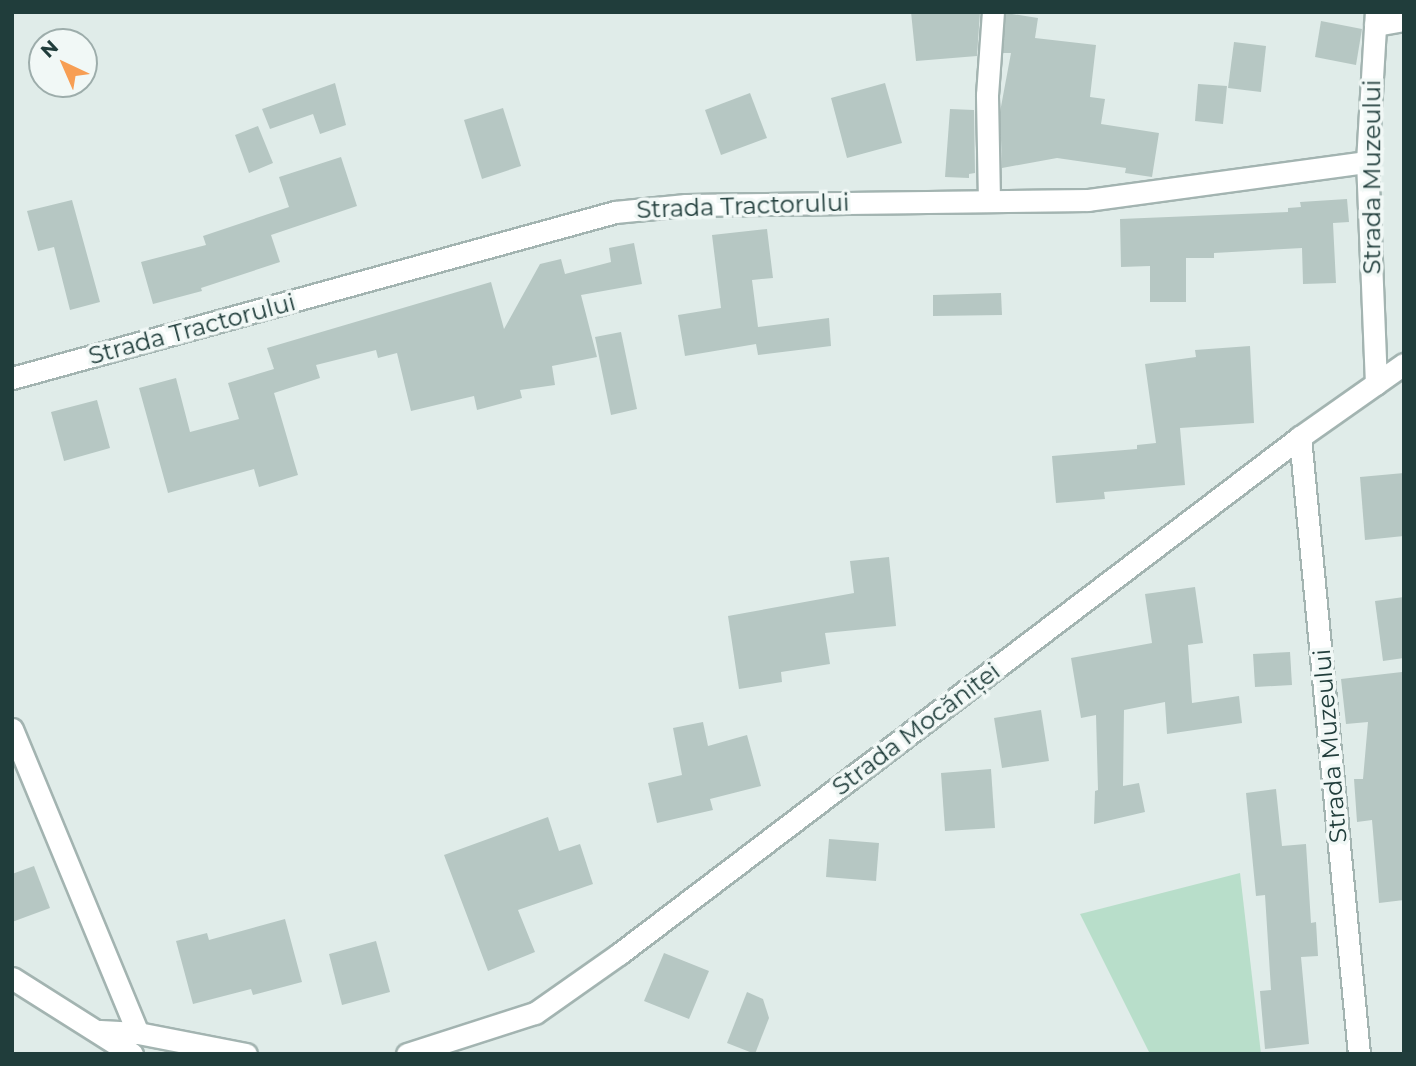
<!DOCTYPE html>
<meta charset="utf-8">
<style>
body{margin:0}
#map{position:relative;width:1416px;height:1066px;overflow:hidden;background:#e0ece9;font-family:Montserrat,sans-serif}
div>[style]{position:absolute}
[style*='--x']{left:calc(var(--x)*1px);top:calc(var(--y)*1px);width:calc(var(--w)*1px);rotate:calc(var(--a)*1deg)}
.green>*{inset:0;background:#b8deca}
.building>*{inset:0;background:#b6c7c3}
.roads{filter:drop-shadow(2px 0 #a3b4b1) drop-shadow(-2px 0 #a3b4b1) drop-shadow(0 2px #a3b4b1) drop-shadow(0 -2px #a3b4b1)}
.minor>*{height:21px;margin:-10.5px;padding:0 10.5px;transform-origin:10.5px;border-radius:10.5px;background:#fff}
span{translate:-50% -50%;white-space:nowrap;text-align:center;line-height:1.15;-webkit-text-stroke:7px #f1f8f6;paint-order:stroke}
.street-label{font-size:24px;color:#203d3b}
.frame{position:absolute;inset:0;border:14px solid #203d3b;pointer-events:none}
.north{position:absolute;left:28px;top:28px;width:70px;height:70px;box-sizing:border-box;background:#f1f8f6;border:2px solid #9dadab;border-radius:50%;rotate:316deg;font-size:19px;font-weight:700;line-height:28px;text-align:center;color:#203d3b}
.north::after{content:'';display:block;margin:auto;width:24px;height:32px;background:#f79e53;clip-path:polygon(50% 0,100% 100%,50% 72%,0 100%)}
</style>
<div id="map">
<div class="green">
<i style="clip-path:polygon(1240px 873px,1261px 1054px,1150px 1054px,1080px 914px)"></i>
</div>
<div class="building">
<i style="clip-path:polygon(911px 12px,980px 12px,977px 56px,916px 61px)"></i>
<i style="clip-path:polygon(1006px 13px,1038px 18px,1035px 38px,1096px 45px,1090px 97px,1105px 99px,1101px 124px,1159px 133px,1152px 177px,1125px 173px,1126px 168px,1057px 158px,1002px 168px,1000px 112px,1011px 53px,1003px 53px)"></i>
<i style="clip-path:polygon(1321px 21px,1362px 29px,1356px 65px,1315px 57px)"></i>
<i style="clip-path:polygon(1234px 42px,1266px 46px,1261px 92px,1228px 88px)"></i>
<i style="clip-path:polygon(335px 83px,346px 125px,320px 134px,313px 114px,270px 129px,262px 109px)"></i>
<i style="clip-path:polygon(885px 83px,902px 143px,847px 158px,831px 98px)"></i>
<i style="clip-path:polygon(1198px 84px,1227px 86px,1223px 124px,1195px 121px)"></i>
<i style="clip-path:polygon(750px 93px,767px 138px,721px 155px,705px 110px)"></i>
<i style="clip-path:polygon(503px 108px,521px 166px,482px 179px,464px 120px)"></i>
<i style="clip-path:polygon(950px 109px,974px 110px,975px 173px,969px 174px,969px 178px,945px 177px)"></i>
<i style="clip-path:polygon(258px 126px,273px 163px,249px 173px,235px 135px)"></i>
<i style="clip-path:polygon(341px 157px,357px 206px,271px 235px,280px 262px,201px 288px,202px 291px,153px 304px,141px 262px,206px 245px,203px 236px,289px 207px,279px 177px)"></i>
<i style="clip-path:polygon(1347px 199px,1349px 222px,1333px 223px,1336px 283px,1303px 284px,1302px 248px,1214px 253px,1214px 258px,1186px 258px,1186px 302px,1150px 302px,1150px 266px,1121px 267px,1120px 219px,1288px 212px,1288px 208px,1301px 207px,1300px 202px)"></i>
<i style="clip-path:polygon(72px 200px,100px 302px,70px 310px,54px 247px,38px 251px,27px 211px)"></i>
<i style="clip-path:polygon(767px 229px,773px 278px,752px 280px,758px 327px,829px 318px,831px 346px,758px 355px,756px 344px,685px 356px,678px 315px,721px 308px,712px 235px)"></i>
<i style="clip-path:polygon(634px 243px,642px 284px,581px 295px,597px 357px,552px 366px,555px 385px,520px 390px,522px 398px,477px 410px,474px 396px,411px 411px,397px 353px,378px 358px,376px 350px,316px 365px,320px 378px,274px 393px,298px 475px,259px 487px,254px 469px,168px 493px,139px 388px,176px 378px,190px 432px,239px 419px,228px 383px,274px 369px,267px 348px,491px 282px,504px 329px,540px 264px,561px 259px,565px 274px,611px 262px,609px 248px)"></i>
<i style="clip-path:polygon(1001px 293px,1002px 315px,933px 316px,933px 295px)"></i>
<i style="clip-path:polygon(621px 332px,637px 409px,611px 415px,595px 337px)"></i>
<i style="clip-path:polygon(1250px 346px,1254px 423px,1180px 428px,1185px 485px,1104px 492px,1105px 499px,1056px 503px,1052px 456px,1137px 449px,1137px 445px,1156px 443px,1145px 364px,1196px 357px,1195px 350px)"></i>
<i style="clip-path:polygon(97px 400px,110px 448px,64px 461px,51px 412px)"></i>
<i style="clip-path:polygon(1404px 473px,1404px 536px,1365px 540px,1360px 477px)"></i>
<i style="clip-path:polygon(889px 557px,896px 626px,825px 633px,830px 664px,781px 672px,782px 682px,739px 689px,728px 616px,854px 593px,850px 561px)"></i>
<i style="clip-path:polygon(1195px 587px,1203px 643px,1188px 645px,1192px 703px,1239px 696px,1242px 723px,1167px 734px,1165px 702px,1124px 710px,1123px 786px,1139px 783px,1145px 812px,1094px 824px,1095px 791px,1098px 790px,1096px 715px,1081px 718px,1071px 658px,1152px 643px,1145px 594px)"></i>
<i style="clip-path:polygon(1404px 597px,1404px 658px,1383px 661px,1375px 601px)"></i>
<i style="clip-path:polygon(1290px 652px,1292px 685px,1255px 687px,1253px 654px)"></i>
<i style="clip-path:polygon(1402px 672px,1404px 900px,1379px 903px,1372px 820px,1357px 822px,1354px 779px,1363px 779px,1368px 722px,1346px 724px,1341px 679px)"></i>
<i style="clip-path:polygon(1041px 710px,1049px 761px,1002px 768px,994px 718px)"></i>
<i style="clip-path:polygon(703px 722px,708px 746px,747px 735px,761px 786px,710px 799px,713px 810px,657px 823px,648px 783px,682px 775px,673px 728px)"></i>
<i style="clip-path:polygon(991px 769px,995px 828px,945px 831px,941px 773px)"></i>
<i style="clip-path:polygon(1276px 789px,1282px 846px,1306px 844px,1311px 923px,1316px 922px,1318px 956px,1301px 957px,1309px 1044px,1265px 1049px,1260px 991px,1271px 990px,1265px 895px,1256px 896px,1246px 793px)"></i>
<i style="clip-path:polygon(548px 817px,559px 851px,580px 844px,593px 884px,518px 910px,535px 952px,488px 971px,444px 855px)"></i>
<i style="clip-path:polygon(829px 839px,879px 843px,876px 881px,826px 877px)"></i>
<i style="clip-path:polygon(34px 866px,50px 908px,12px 922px,12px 874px)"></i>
<i style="clip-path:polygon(285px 919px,302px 982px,253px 995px,251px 989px,193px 1004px,176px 941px,207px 933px,209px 940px)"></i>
<i style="clip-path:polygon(376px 941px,390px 992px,342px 1005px,329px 954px)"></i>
<i style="clip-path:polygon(664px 953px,709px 971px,689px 1019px,644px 1001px)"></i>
<i style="clip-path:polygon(747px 992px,763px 999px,769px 1018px,755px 1054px,727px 1043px)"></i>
</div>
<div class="roads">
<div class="minor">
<i style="--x:1375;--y:25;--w:29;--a:-10"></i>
<i style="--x:989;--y:201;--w:106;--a:-91.1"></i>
<i style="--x:987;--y:95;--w:83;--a:-85.9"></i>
<i style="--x:12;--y:378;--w:625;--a:-15.39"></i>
<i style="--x:615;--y:212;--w:71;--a:-5.6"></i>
<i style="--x:686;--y:205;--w:402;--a:-0.7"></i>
<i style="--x:1088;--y:200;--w:282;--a:-7.8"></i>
<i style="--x:1376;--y:384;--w:222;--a:-92.3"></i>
<i style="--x:1367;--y:162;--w:150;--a:-86.6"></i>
<i style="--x:1300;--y:437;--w:620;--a:84.54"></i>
<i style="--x:12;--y:729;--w:329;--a:67.5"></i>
<i style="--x:12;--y:978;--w:142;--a:32.3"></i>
<i style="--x:100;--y:1031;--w:38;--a:3"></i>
<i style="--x:138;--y:1033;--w:110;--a:11"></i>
<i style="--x:407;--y:1054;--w:134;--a:-17.8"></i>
<i style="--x:535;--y:1013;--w:103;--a:-35.1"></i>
<i style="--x:619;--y:954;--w:855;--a:-37.2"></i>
<i style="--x:1300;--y:437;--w:127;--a:-35.1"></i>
</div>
</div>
<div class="street-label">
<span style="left:1372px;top:177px;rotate:-90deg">Strada Muzeului</span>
<span style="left:743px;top:206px;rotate:-2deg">Strada Tractorului</span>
<span style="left:192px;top:329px;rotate:-15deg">Strada Tractorului</span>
<span style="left:916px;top:729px;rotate:-37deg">Strada Mocăniței</span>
<span style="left:1330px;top:746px;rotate:-95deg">Strada Muzeului</span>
</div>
<div class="frame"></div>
<div class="north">N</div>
</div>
